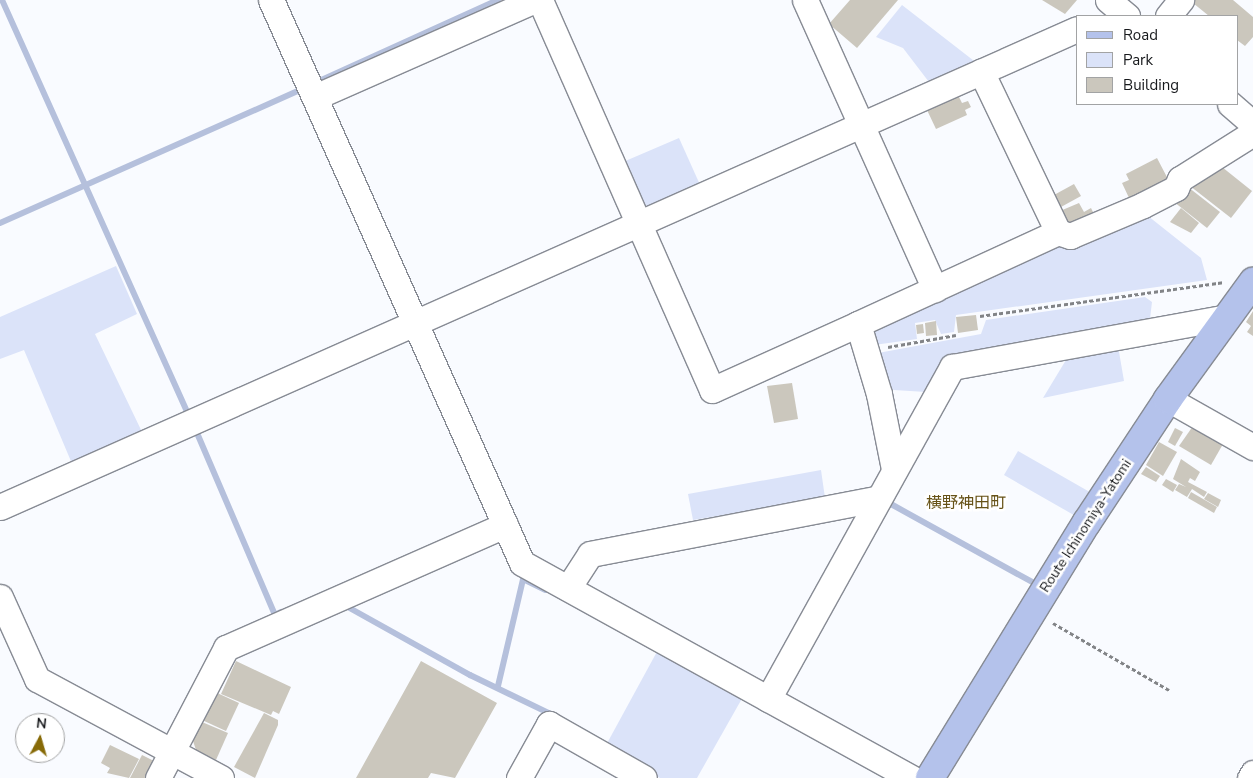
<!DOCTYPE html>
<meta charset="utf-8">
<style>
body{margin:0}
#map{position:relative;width:1253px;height:778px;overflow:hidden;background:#f9fbff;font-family:"Nunito Sans","Noto Sans JP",sans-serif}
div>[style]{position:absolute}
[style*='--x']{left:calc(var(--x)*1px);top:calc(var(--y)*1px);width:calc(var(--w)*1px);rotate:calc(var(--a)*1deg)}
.green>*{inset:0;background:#dbe3f9}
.stream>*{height:6px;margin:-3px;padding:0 3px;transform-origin:3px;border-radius:3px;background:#b5c0dc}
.building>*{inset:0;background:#cbc7bd}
.path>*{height:3px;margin-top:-1.5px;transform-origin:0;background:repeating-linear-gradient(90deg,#828487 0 4px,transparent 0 6.5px)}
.roads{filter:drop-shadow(1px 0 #878b94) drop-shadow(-1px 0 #878b94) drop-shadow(0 1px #878b94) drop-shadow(0 -1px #878b94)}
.minor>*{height:25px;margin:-12.5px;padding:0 12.5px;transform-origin:12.5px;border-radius:12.5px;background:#fff}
.major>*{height:28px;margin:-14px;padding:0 14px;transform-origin:14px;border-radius:14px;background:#b4c2eb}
span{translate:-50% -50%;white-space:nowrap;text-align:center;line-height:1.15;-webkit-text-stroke:5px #fff;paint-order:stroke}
.street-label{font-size:14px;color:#17191c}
.quarter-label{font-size:16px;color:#665217}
.legend{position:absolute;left:1076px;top:15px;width:162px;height:90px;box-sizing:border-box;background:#fff;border:1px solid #a2a3a4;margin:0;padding:6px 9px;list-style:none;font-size:15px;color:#17191c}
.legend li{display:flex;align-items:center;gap:10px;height:25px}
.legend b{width:25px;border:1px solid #a2a3a4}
.north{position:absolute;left:15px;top:713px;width:50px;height:50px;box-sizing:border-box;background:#fff;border:1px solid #a2a3a4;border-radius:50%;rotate:6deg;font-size:14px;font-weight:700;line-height:20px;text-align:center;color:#17191c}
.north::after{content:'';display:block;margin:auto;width:18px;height:22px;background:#876a07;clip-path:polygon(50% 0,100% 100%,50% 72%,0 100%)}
</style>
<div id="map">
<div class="green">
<i style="clip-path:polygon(902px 5px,978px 64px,932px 86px,903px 48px,876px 37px)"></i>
<i style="clip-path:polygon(679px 138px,701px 187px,653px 208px,640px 203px,623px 162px)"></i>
<i style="clip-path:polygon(1143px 212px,1201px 258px,1207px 280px,956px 315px,954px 332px,941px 334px,935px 320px,915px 323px,917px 339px,874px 345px,871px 336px,877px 329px,1008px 265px)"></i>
<i style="clip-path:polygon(116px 266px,137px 314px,95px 334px,143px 434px,73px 466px,24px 350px,0 359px,0 317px)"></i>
<i style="clip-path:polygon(1145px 297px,1152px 302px,1150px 319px,945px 360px,926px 392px,894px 390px,886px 386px,878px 353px,981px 334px,986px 320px)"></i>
<i style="clip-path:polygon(1118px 346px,1124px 381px,1043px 398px,1069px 355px)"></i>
<i style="clip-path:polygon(1018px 451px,1095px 495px,1079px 518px,1004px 475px)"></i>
<i style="clip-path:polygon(821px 470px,825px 498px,693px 520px,688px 494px)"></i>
<i style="clip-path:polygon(659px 648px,744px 695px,697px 778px,660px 778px,605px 747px)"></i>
</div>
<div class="stream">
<i style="--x:2;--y:0;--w:452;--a:65.8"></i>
<i style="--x:317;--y:82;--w:199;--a:-24.4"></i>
<i style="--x:0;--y:223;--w:328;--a:-23.9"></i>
<i style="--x:197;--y:433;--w:198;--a:66.8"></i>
<i style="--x:275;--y:615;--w:7;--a:-27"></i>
<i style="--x:889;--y:503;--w:166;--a:28.9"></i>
<i style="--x:346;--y:606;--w:142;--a:29.1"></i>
<i style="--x:470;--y:675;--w:94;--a:25.8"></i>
<i style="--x:498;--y:686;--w:110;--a:-76.8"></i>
<i style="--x:523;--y:579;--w:25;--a:26"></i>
</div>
<div class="building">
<i style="clip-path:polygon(850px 0,898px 0,857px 48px,829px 24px)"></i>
<i style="clip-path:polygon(1042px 0,1077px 0,1065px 14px)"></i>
<i style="clip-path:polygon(1195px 0,1233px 0,1253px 17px,1253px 37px,1245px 46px,1237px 40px,1237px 16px,1209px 16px,1193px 3px)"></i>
<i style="clip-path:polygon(958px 95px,962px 103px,968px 101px,971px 107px,965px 110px,967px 115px,936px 129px,927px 110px)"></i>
<i style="clip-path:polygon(1157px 158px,1169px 181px,1130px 200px,1122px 183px,1129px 180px,1126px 174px)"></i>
<i style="clip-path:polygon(1222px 167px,1252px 191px,1231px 218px,1190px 186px)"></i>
<i style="clip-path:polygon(1074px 184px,1081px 196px,1061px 207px,1054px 195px)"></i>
<i style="clip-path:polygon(1188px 187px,1220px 212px,1207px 228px,1169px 198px)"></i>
<i style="clip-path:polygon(1079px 203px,1084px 212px,1091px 208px,1096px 218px,1069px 230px,1060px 211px)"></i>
<i style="clip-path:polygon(1181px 208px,1199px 223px,1191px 233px,1170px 222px)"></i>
<i style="clip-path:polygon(1253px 311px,1253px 336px,1247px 332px,1251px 326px,1246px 322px)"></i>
<i style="clip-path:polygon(976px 315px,978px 330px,958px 333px,956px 317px)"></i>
<i style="clip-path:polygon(936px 321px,937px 335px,926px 336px,925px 323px)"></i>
<i style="clip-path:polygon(923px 324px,924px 333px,917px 334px,916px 325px)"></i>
<i style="clip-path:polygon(792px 383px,798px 419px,774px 423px,767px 386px)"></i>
<i style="clip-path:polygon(1193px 426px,1223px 444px,1211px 465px,1179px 446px)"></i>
<i style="clip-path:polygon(1175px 428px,1183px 432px,1175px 446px,1168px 442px)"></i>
<i style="clip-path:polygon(1159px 442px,1177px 452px,1163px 476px,1146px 465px)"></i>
<i style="clip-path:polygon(1181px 459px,1200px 472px,1195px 481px,1190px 478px,1188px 482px,1207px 492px,1204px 497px,1192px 489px,1187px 497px,1175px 490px,1179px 484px,1186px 487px,1173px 479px)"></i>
<i style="clip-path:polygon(1146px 467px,1160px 476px,1156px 482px,1141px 474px)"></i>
<i style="clip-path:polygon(1166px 479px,1177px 485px,1173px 492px,1162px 485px)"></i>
<i style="clip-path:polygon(1191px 492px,1217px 507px,1214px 513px,1188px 498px)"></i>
<i style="clip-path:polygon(1208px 493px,1221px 500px,1218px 507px,1204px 499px)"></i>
<i style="clip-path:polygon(236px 661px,291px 687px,279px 714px,273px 711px,271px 715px,221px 694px)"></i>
<i style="clip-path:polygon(421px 661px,497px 703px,455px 778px,431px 773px,428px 778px,356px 778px)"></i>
<i style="clip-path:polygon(215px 692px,239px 703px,226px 731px,202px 720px)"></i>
<i style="clip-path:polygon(264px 713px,278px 720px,278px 725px,255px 778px,234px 767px)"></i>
<i style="clip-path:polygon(202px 722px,228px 733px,216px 760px,196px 750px,193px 741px)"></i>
<i style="clip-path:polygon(110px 745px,139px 759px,129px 778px,107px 773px,110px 768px,101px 763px)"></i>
<i style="clip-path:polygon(142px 755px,156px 762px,148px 778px,130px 778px)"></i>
</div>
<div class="path">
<i style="--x:980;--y:316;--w:247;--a:-7.9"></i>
<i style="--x:888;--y:347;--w:69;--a:-10"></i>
<i style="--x:1053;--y:623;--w:134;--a:30"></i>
</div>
<div class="roads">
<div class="minor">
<i style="--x:271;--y:0;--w:616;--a:65.97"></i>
<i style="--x:522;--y:563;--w:445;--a:28.9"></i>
<i style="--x:540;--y:0;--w:426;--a:66.2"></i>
<i style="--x:712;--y:390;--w:160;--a:-24.3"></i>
<i style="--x:858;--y:324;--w:73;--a:73.3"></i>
<i style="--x:879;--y:394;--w:76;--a:78.7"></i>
<i style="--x:805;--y:0;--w:317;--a:65.8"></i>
<i style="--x:1108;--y:0;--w:25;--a:40"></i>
<i style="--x:1168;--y:16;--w:21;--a:-51"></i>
<i style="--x:315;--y:97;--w:240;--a:-23.8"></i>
<i style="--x:1230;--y:104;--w:30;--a:41"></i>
<i style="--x:1058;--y:232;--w:13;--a:18"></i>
<i style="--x:1070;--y:236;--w:79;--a:-23"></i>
<i style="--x:1143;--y:205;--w:37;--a:-27"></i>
<i style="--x:1176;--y:188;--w:10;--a:-66"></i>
<i style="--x:1180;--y:179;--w:86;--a:-32.2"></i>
<i style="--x:858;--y:324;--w:220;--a:-24.7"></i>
<i style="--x:1058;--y:232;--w:178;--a:-115.6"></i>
<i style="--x:1168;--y:399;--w:98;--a:29.5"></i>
<i style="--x:0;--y:507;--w:1178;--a:-23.93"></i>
<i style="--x:568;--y:588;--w:40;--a:-57.1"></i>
<i style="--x:590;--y:554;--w:291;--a:-10.9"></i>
<i style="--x:0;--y:597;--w:90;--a:65.7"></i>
<i style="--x:37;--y:679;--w:209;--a:28.3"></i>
<i style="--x:768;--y:699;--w:380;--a:-61"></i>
<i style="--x:952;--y:367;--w:280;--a:-10.3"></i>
<i style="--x:158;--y:778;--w:147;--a:-62.4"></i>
<i style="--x:226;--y:648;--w:305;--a:-23.8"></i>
<i style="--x:519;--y:778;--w:62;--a:-60.9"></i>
<i style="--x:549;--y:724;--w:109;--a:29.6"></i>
<i style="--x:1250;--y:778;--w:6;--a:-59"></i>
</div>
<div class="major">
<i style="--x:930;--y:778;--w:300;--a:-58.5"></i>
<i style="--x:1087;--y:522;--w:147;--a:-56.6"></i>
<i style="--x:1168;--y:399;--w:145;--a:-54"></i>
</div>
</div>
<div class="street-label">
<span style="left:1086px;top:526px;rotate:-57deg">Route Ichinomiya-Yatomi</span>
</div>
<div class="quarter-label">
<span style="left:966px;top:503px">横野神田町</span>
</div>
<ul class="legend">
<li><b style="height:6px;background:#b4c2eb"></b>Road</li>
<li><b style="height:14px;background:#dbe3f9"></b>Park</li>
<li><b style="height:14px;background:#cbc7bd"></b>Building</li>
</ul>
<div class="north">N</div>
</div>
